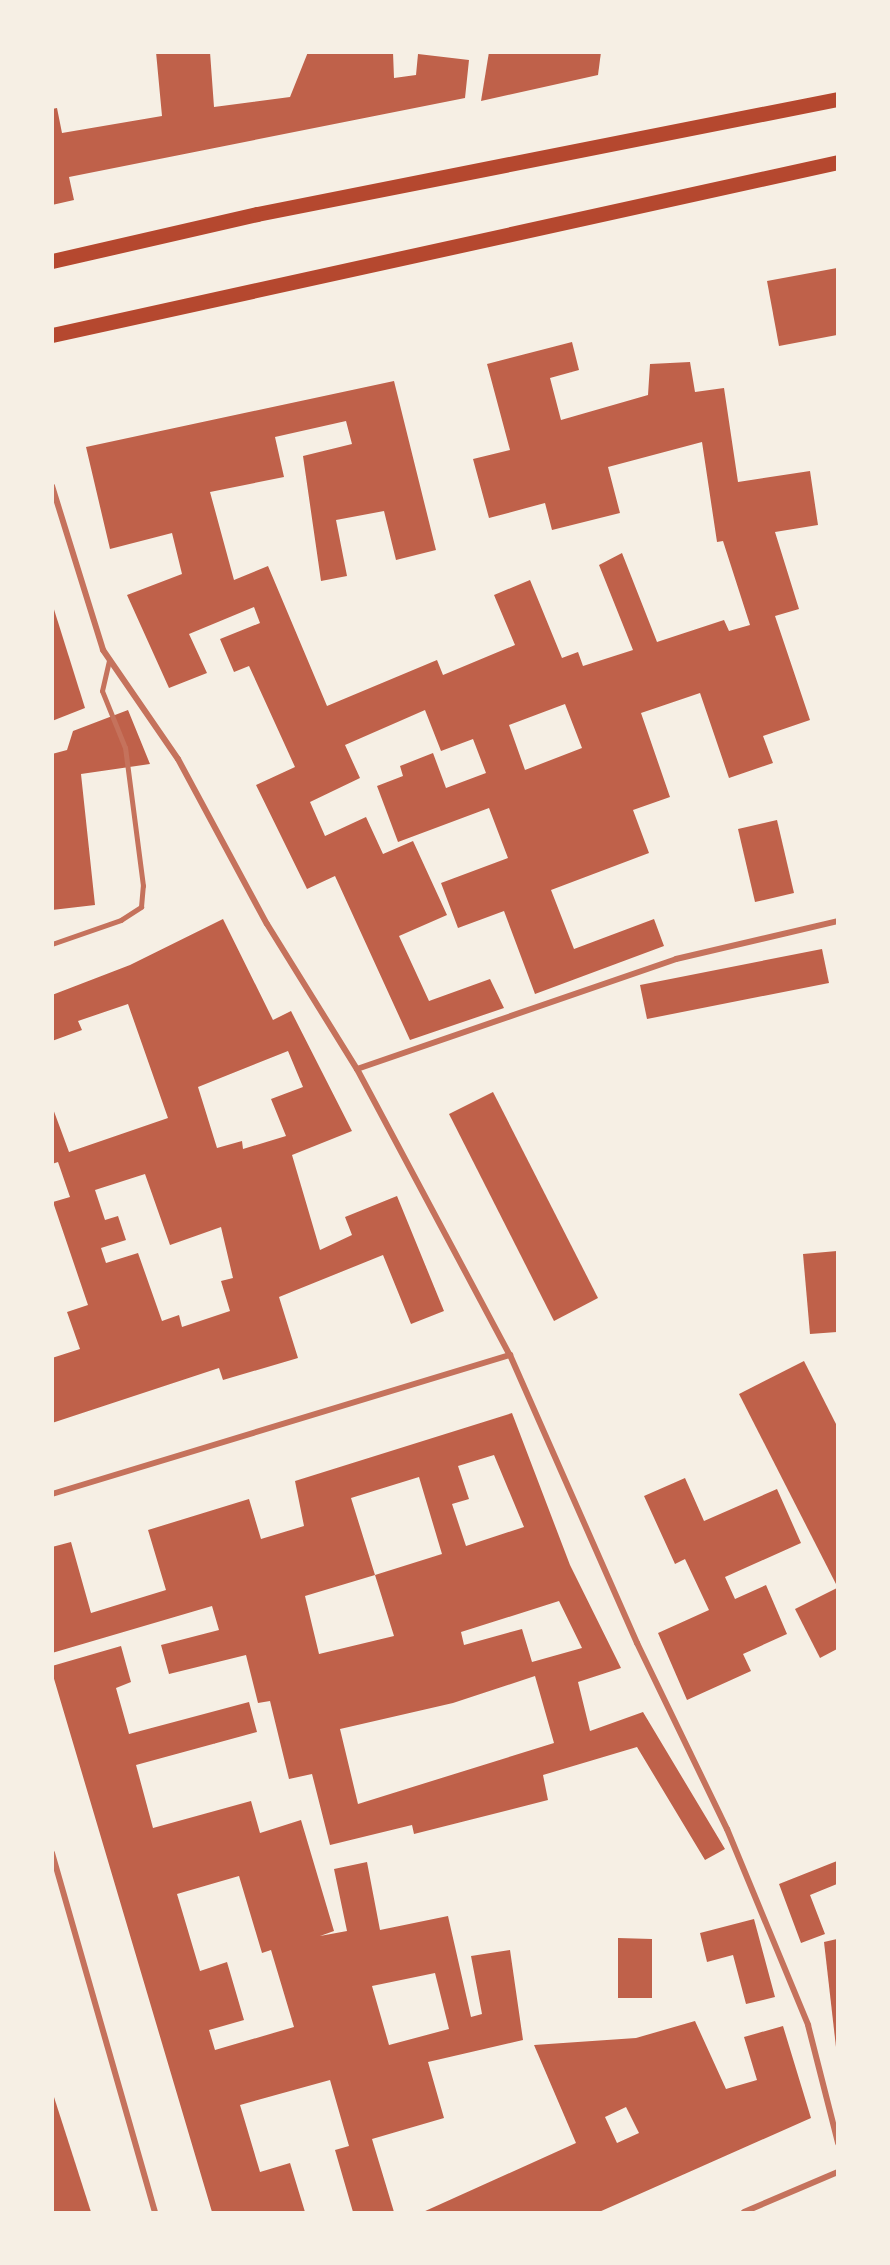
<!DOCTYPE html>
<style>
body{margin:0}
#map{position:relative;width:890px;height:2265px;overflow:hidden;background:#f6efe4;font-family:"IBM Plex Serif",serif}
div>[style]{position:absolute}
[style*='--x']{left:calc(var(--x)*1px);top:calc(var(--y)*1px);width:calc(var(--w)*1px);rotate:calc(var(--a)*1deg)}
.building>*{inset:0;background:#bf614a}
.service>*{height:4.5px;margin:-2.25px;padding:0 2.25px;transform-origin:2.25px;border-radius:2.25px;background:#c5725c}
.minor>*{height:6px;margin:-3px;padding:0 3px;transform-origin:3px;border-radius:3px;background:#c5725c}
.primary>*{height:15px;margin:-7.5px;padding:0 7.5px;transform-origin:7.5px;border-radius:7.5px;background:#b5482f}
span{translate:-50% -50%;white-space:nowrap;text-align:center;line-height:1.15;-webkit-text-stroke:4.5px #f6efe4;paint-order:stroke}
.frame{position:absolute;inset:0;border:54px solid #f6efe4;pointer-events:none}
</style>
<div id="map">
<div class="building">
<i style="clip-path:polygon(156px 52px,210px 52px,214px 107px,290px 97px,308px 52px,393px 52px,394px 78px,416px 75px,418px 54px,469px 60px,465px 98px,69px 177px,74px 200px,52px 205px,52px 109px,57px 108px,62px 133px,162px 116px)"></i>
<i style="clip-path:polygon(489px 52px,601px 52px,598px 75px,481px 101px)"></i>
<i style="clip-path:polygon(837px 268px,837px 335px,779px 346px,767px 281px)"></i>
<i style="clip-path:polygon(evenodd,572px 342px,579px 370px,550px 378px,561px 420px,648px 395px,650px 364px,690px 362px,695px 392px,724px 388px,738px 482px,810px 471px,818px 525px,775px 532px,799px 609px,775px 616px,810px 720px,763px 736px,773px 763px,729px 778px,700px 693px,641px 713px,670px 797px,633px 810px,649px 853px,551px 890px,574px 949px,654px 919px,664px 946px,535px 994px,504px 911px,458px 928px,441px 883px,508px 858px,489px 808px,398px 842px,377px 786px,403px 776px,400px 766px,433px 753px,446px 788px,486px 773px,473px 739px,441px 751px,425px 710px,345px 745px,360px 778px,310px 802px,325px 836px,366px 817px,383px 854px,413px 841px,447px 915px,399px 936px,429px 1001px,490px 979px,504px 1008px,410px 1040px,335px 876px,307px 889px,256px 785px,295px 767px,249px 666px,234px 672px,220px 639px,260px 623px,254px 607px,189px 634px,207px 673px,169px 688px,127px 595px,182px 574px,172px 533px,110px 549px,86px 447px,394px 381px,436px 550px,396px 560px,384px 511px,336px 520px,347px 576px,321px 581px,303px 456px,352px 444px,346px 421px,275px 437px,284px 477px,210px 492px,234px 580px,268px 566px,327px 706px,437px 660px,443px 675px,515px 645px,494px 595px,530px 580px,562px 658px,578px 652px,583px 666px,633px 650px,599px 565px,622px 553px,657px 642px,724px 620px,729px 631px,750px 625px,723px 541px,717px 542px,702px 442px,608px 467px,620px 513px,552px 530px,545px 503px,489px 518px,473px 459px,510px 450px,487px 364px,572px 342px,565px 704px,582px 748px,525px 770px,509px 725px,565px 704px)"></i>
<i style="clip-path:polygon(52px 603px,85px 708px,52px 721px)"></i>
<i style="clip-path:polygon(128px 710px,150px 764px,81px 774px,95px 905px,52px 910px,52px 754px,67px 750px,73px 731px)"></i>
<i style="clip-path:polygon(777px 820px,794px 893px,755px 902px,738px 829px)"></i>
<i style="clip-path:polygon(evenodd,223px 919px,273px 1020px,291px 1011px,352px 1131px,292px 1155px,320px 1250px,352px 1235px,345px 1217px,397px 1196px,444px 1311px,411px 1324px,383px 1255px,279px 1297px,298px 1358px,223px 1380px,219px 1368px,52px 1423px,52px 1358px,80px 1349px,67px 1312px,88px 1305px,53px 1202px,70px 1197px,58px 1162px,52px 1164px,52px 1106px,69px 1152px,168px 1118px,128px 1004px,78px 1021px,82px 1030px,52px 1041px,52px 995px,130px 965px,223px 919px,288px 1051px,303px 1087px,271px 1099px,286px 1136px,243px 1149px,242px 1141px,217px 1148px,198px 1087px,288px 1051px,223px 919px,145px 1174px,170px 1245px,221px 1227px,233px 1278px,221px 1281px,230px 1311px,182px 1327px,179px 1315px,162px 1321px,138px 1253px,106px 1263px,101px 1248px,126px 1240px,118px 1216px,105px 1220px,95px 1190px,145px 1174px)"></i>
<i style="clip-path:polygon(822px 949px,829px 983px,647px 1019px,640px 985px)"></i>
<i style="clip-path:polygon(493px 1092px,598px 1298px,554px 1321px,449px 1114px)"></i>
<i style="clip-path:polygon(837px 1251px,837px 1332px,810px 1334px,803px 1254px)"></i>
<i style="clip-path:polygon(804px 1361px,837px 1426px,837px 1586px,739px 1394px)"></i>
<i style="clip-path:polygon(evenodd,512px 1413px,570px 1565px,621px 1668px,578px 1682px,590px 1731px,643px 1712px,725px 1849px,705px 1860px,637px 1747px,543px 1775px,548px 1800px,414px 1834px,412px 1825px,330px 1845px,312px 1774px,289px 1779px,270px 1701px,258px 1703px,246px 1655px,169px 1674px,161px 1645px,219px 1630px,212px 1606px,52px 1653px,52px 1547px,71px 1542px,91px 1613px,166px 1590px,148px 1530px,249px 1499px,261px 1539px,304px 1526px,295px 1481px,512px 1413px,494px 1455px,524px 1527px,466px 1546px,452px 1504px,469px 1499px,458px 1466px,494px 1455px,512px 1413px,419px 1477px,442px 1554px,375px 1575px,394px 1636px,319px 1654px,305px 1596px,375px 1575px,351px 1498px,419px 1477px,512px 1413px,559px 1601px,582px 1648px,532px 1662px,522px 1629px,464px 1645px,461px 1632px,559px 1601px,512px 1413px,535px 1676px,554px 1743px,358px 1804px,340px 1729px,453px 1703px,535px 1676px)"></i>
<i style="clip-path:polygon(685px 1478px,704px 1521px,777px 1489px,801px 1543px,725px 1577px,735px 1599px,766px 1585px,787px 1634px,743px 1654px,751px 1671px,687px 1700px,658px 1633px,709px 1610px,685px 1559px,675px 1564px,644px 1496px)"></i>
<i style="clip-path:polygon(837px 1588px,837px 1649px,820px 1658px,795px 1609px)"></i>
<i style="clip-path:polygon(evenodd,121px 1646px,131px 1682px,116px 1688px,129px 1734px,249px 1702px,257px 1732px,136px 1765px,153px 1828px,251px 1801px,260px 1833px,301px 1820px,334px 1931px,320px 1936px,347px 1931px,334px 1869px,367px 1862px,380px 1930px,448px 1916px,471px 2017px,482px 2014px,471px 1956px,510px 1950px,523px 2040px,428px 2062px,444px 2118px,372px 2139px,394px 2212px,353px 2212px,335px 2150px,349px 2146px,330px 2080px,240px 2105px,260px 2172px,290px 2163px,305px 2212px,212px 2212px,52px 1672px,52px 1666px,121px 1646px,239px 1876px,262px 1953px,271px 1950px,294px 2027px,215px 2050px,209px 2030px,244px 2020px,227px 1962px,200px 1971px,177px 1894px,239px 1876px,121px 1646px,435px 1973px,449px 2029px,389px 2045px,372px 1986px,435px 1973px)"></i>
<i style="clip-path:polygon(837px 1861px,837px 1884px,810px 1895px,825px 1934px,801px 1943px,779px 1884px)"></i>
<i style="clip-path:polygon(754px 1919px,775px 1997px,746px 2004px,733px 1955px,707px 1962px,700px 1933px)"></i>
<i style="clip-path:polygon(618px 1938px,652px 1939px,652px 1998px,618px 1998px)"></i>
<i style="clip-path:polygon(837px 1939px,837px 2047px,836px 2047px,824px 1942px)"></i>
<i style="clip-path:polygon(evenodd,695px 2021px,726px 2089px,757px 2080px,744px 2037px,783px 2026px,811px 2118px,599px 2212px,423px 2212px,576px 2143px,534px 2045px,636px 2038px,695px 2021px,626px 2107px,639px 2133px,617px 2143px,605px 2117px,626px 2107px)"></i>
<i style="clip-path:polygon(52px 2094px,53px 2094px,91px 2212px,52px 2212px)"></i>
</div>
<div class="service">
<i style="--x:52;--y:944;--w:73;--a:-19.2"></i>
<i style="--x:121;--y:920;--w:24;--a:-33"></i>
<i style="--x:141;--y:907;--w:21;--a:-85"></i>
<i style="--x:143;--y:886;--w:139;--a:-97.4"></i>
<i style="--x:125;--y:748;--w:61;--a:-112"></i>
<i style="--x:102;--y:691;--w:32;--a:-77"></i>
</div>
<div class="minor">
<i style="--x:52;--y:486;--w:172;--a:72.7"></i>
<i style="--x:103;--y:650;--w:132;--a:55.5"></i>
<i style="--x:178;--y:759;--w:187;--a:61.7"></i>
<i style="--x:267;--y:924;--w:171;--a:58.2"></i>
<i style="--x:357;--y:1069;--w:324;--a:61.9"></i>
<i style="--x:510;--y:1355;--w:315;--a:66.2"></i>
<i style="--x:637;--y:1643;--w:207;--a:64.2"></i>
<i style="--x:727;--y:1829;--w:212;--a:67.5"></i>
<i style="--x:808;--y:2025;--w:122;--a:75.7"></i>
<i style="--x:357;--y:1069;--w:337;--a:-19"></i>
<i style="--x:676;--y:959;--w:166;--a:-13.2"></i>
<i style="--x:52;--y:1494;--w:479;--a:-16.9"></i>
<i style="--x:52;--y:1853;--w:373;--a:74"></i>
<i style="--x:744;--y:2212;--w:102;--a:-23.1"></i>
</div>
<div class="primary">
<i style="--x:52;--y:261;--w:210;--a:-12.9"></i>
<i style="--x:257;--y:214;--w:592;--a:-11.2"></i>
<i style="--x:52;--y:335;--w:805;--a:-12.41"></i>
</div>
<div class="frame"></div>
</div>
